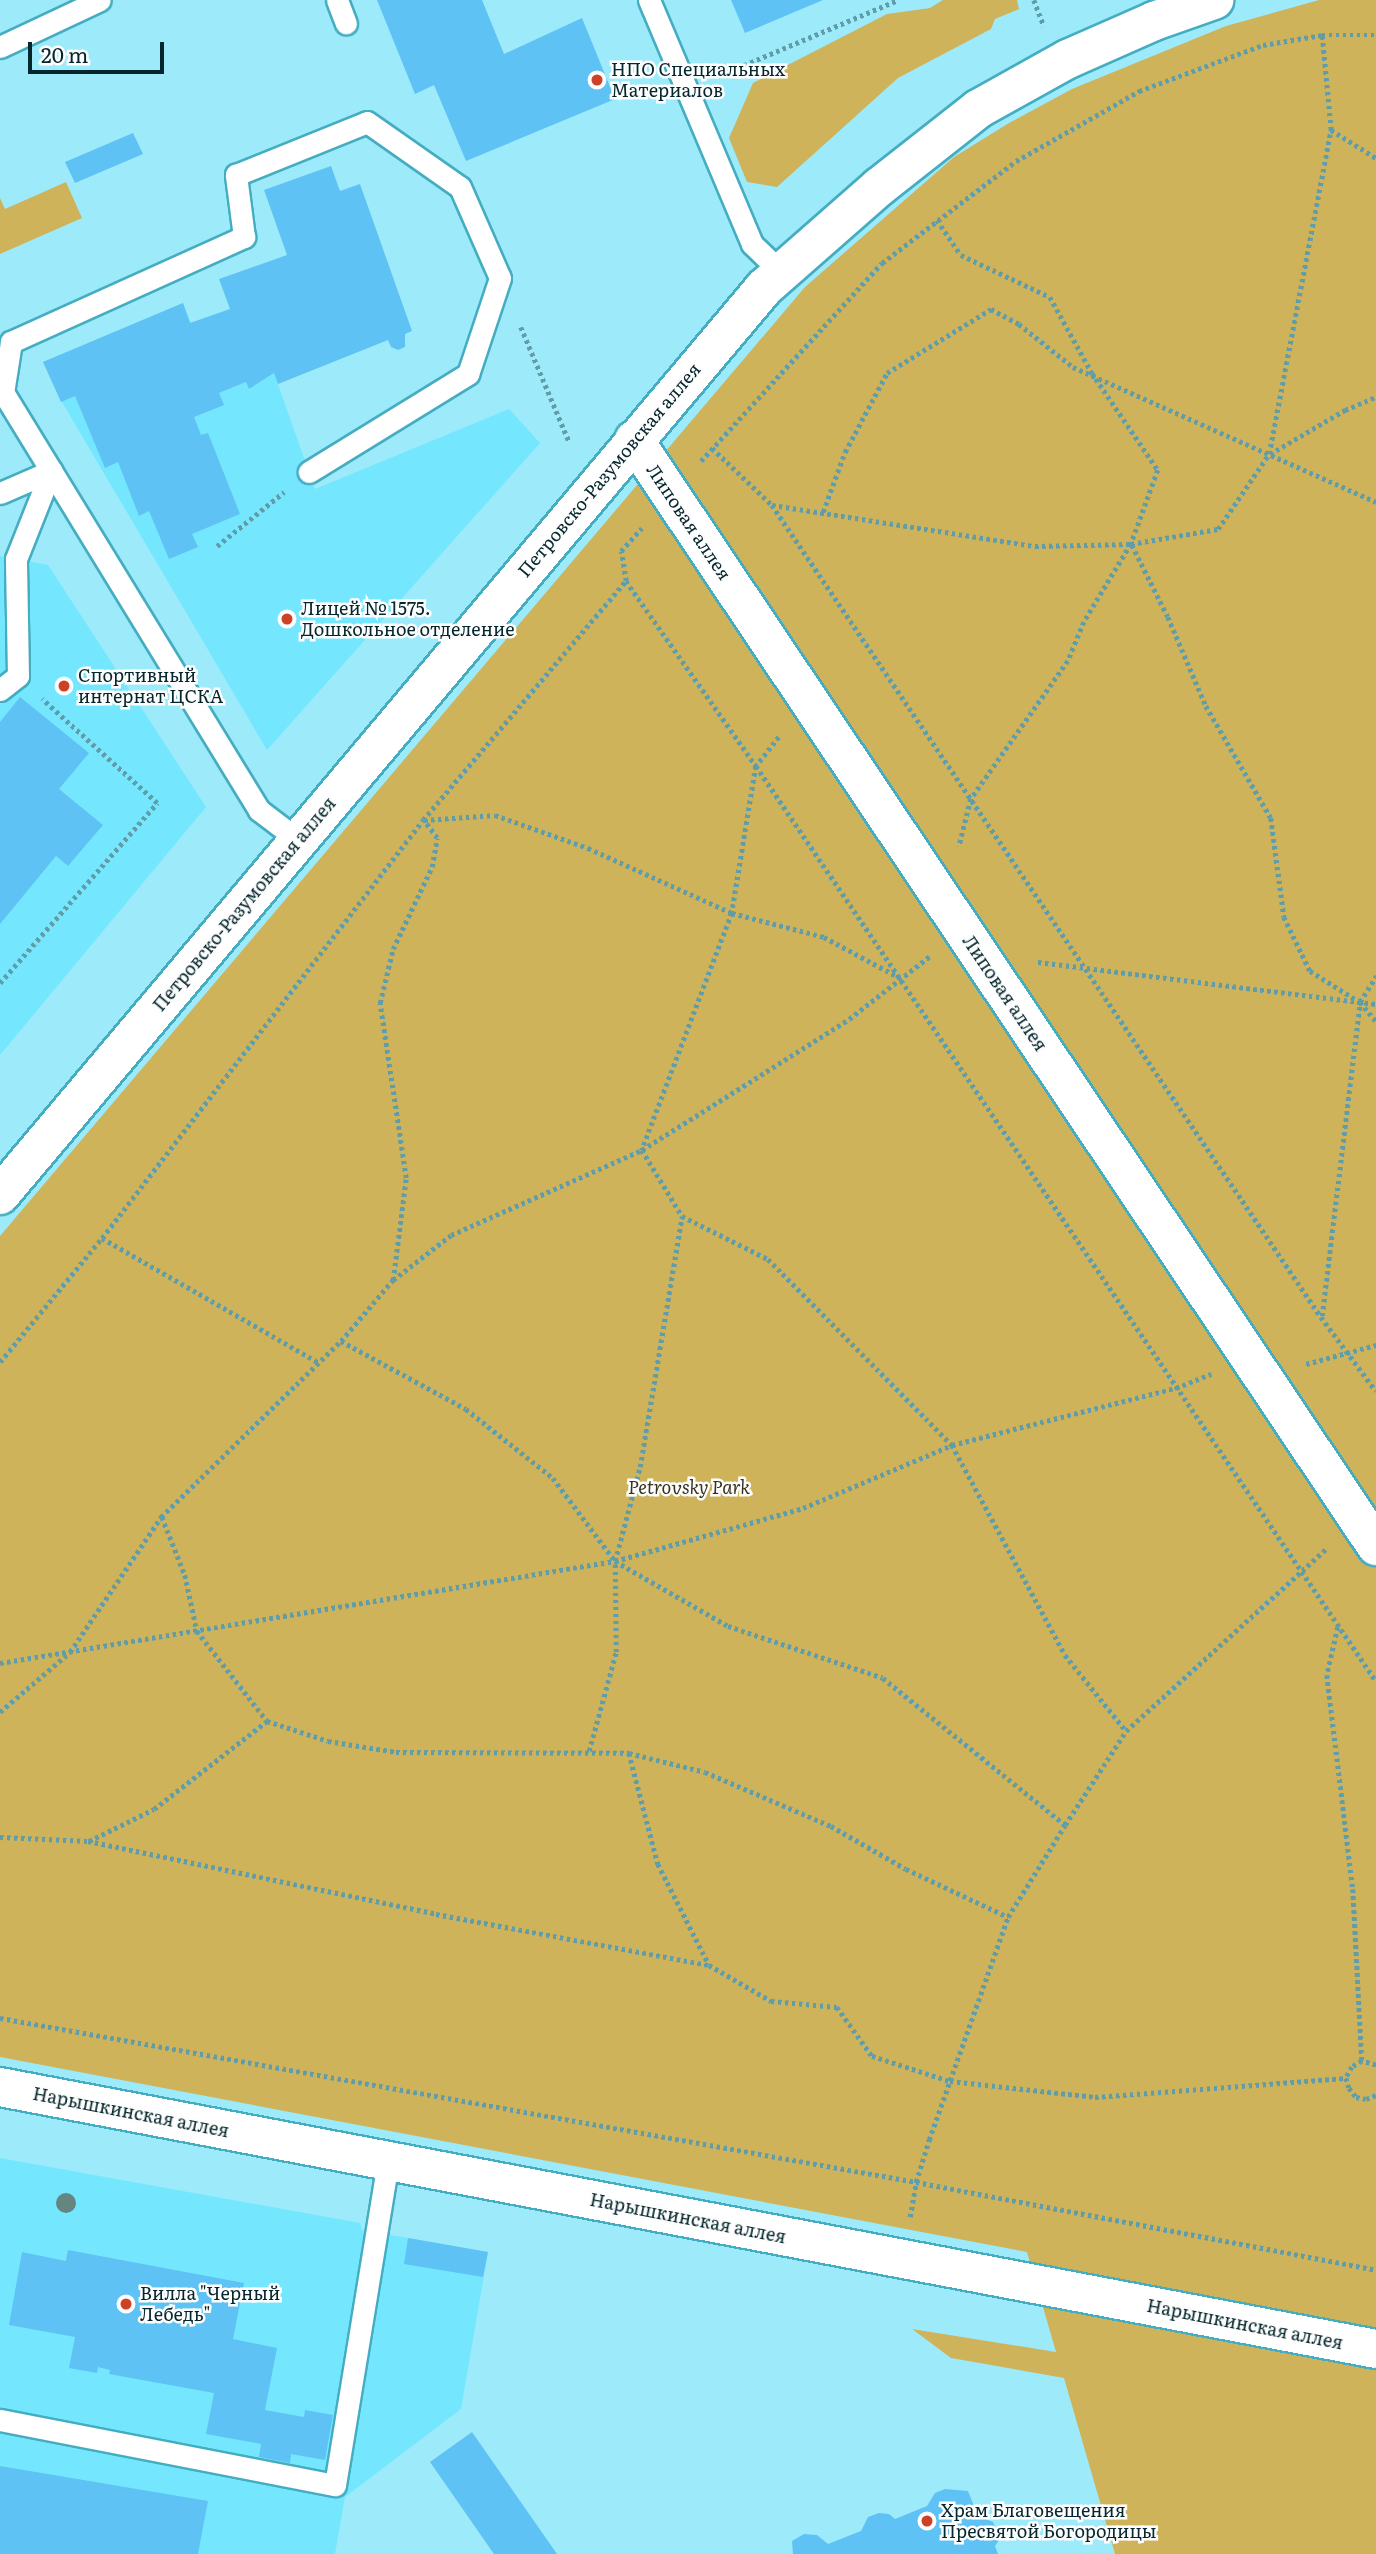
<!DOCTYPE html>
<meta charset="utf-8">
<style>
body{margin:0}
#map{position:relative;width:1376px;height:2554px;overflow:hidden;background:#9deafb;font-family:Literata,serif}
div>[style]{position:absolute}
[style*='--x']{left:calc(var(--x)*1px);top:calc(var(--y)*1px);width:calc(var(--w)*1px);rotate:calc(var(--a)*1deg)}
.built>*{inset:0;background:#74e7fe}
.green>*{inset:0;background:#ceb35a}
.building>*{inset:0;background:#5ec2f4}
.path>*{height:4.5px;margin-top:-2.25px;transform-origin:0;background:repeating-linear-gradient(90deg,#619da9 0 3.5px,transparent 0 7px)}
.roads{filter:drop-shadow(2px 0 #45adc1) drop-shadow(-2px 0 #45adc1) drop-shadow(0 2px #45adc1) drop-shadow(0 -2px #45adc1)}
.lane>*{height:21px;margin:-10.5px;padding:0 10.5px;transform-origin:10.5px;border-radius:10.5px;background:#fff}
.street>*{height:38px;margin:-19px;padding:0 19px;transform-origin:19px;border-radius:19px;background:#fff}
.secondary>*{height:38px;margin:-19px;padding:0 19px;transform-origin:19px;border-radius:19px;background:#fff}
.trees>*{width:20px;height:20px;margin:-10px;border-radius:50%;background:#668581}
.dots>*{width:19px;height:19px;translate:-50% -50%;box-sizing:border-box;border:4px solid #fdfdfd;border-radius:50%}
span{translate:-50% -50%;white-space:nowrap;text-align:center;line-height:1.15;-webkit-text-stroke:5px #fdfdfd;paint-order:stroke}
.poi-label{font-size:18px;color:#04262c}
.left{translate:0 -50%;text-align:left}
.street-label{font-size:18px;color:#04262c}
.park-label{font-size:18px;color:#39321d;font-style:italic}
.scale{position:absolute;left:28px;top:42px;width:136px;height:32px;box-sizing:border-box;border:4px solid #04262c;border-top:0;padding-left:9px;font-size:21px;line-height:24px;white-space:nowrap;color:#04262c;-webkit-text-stroke:5px #fdfdfd;paint-order:stroke}
</style>
<div id="map">
<div class="built">
<i style="clip-path:polygon(183px 303px,219px 393px,246px 382px,249px 388px,274px 373px,315px 489px,509px 409px,540px 443px,267px 750px,62px 402px,43px 362px)"></i>
<i style="clip-path:polygon(0 556px,48px 565px,206px 807px,0 1055px)"></i>
<i style="clip-path:polygon(0 2158px,360px 2223px,362px 2230px,488px 2252px,461px 2409px,345px 2497px,335px 2554px,0 2554px)"></i>
</div>
<div class="green">
<i style="clip-path:polygon(943px 0,1017px 0,1019px 9px,995px 19px,991px 29px,898px 78px,777px 187px,747px 182px,729px 138px,753px 83px,887px 14px,930px 8px)"></i>
<i style="clip-path:polygon(1319px 0,1376px 0,1376px 2554px,1115px 2554px,1064px 2378px,951px 2358px,912px 2329px,1056px 2352px,1027px 2252px,0 2057px,0 1236px,805px 287px,954px 157px,1009px 123px,1072px 89px,1226px 26px)"></i>
<i style="clip-path:polygon(66px 182px,82px 218px,0 254px,0 198px,5px 209px)"></i>
</div>
<div class="building">
<i style="clip-path:polygon(377px 0,482px 0,504px 54px,582px 18px,615px 99px,466px 161px,434px 85px,415px 94px)"></i>
<i style="clip-path:polygon(731px 0,823px 0,745px 33px)"></i>
<i style="clip-path:polygon(133px 133px,143px 154px,75px 183px,65px 162px)"></i>
<i style="clip-path:polygon(331px 166px,340px 191px,360px 184px,412px 331px,405px 334px,405px 347px,398px 350px,391px 347px,388px 340px,278px 384px,274px 373px,249px 389px,246px 382px,219px 393px,224px 405px,194px 417px,201px 435px,208px 433px,240px 514px,192px 534px,198px 547px,169px 559px,149px 511px,139px 516px,118px 462px,105px 468px,75px 396px,61px 402px,43px 362px,183px 303px,190px 323px,230px 309px,219px 279px,287px 255px,264px 190px)"></i>
<i style="clip-path:polygon(20px 697px,89px 753px,59px 789px,103px 825px,68px 866px,56px 856px,0 924px,0 722px)"></i>
<i style="clip-path:polygon(408px 2238px,488px 2252px,483px 2277px,404px 2264px)"></i>
<i style="clip-path:polygon(68px 2250px,244px 2283px,233px 2339px,277px 2348px,265px 2410px,304px 2417px,305px 2410px,333px 2415px,325px 2460px,291px 2454px,290px 2463px,259px 2457px,261px 2444px,206px 2434px,214px 2393px,109px 2374px,110px 2370px,98px 2367px,97px 2373px,69px 2368px,75px 2337px,9px 2325px,22px 2252px,66px 2261px)"></i>
<i style="clip-path:polygon(472px 2432px,557px 2554px,494px 2554px,430px 2462px)"></i>
<i style="clip-path:polygon(0 2466px,208px 2501px,198px 2554px,0 2554px)"></i>
<i style="clip-path:polygon(945px 2489px,968px 2491px,978px 2516px,993px 2522px,1000px 2539px,995px 2546px,998px 2554px,793px 2554px,792px 2541px,804px 2534px,817px 2535px,828px 2544px,861px 2531px,868px 2517px,879px 2513px,889px 2514px,895px 2519px,927px 2506px,935px 2493px)"></i>
</div>
<div class="path">
<i style="--x:1034;--y:0;--w:28;--a:69"></i>
<i style="--x:718;--y:76;--w:195;--a:-22.9"></i>
<i style="--x:1331;--y:130;--w:53;--a:31.9"></i>
<i style="--x:937;--y:220;--w:42;--a:55.6"></i>
<i style="--x:961;--y:255;--w:98;--a:25.3"></i>
<i style="--x:1050;--y:297;--w:87;--a:61.1"></i>
<i style="--x:1092;--y:373;--w:117;--a:55.8"></i>
<i style="--x:1158;--y:470;--w:79;--a:110"></i>
<i style="--x:1131;--y:544;--w:91;--a:121.1"></i>
<i style="--x:1084;--y:622;--w:42;--a:112.3"></i>
<i style="--x:1068;--y:661;--w:169;--a:125.1"></i>
<i style="--x:971;--y:799;--w:49;--a:104"></i>
<i style="--x:521;--y:327;--w:124;--a:67.2"></i>
<i style="--x:712;--y:448;--w:83;--a:43.5"></i>
<i style="--x:772;--y:505;--w:266;--a:8.9"></i>
<i style="--x:1035;--y:546;--w:96;--a:-1.2"></i>
<i style="--x:1131;--y:544;--w:88;--a:-9.8"></i>
<i style="--x:1218;--y:529;--w:91;--a:-55.8"></i>
<i style="--x:1269;--y:454;--w:330;--a:-79.2"></i>
<i style="--x:1331;--y:130;--w:95;--a:-95.4"></i>
<i style="--x:1270;--y:454;--w:87;--a:-30.4"></i>
<i style="--x:1345;--y:410;--w:34;--a:-23"></i>
<i style="--x:701;--y:461;--w:268;--a:-47.6"></i>
<i style="--x:882;--y:263;--w:168;--a:-37.3"></i>
<i style="--x:1016;--y:161;--w:142;--a:-29.6"></i>
<i style="--x:1139;--y:91;--w:132;--a:-20.4"></i>
<i style="--x:1263;--y:45;--w:60;--a:-9.6"></i>
<i style="--x:1322;--y:35;--w:54;--a:0"></i>
<i style="--x:772;--y:505;--w:980;--a:55.94"></i>
<i style="--x:1321;--y:1317;--w:92;--a:53.4"></i>
<i style="--x:823;--y:512;--w:64;--a:-69.9"></i>
<i style="--x:845;--y:452;--w:89;--a:-62"></i>
<i style="--x:887;--y:373;--w:122;--a:-31.6"></i>
<i style="--x:991;--y:309;--w:32;--a:28"></i>
<i style="--x:1019;--y:324;--w:69;--a:38.5"></i>
<i style="--x:1073;--y:367;--w:332;--a:24"></i>
<i style="--x:1132;--y:545;--w:80;--a:63.4"></i>
<i style="--x:1168;--y:617;--w:97;--a:66.9"></i>
<i style="--x:1206;--y:706;--w:129;--a:59.9"></i>
<i style="--x:1271;--y:818;--w:100;--a:82.5"></i>
<i style="--x:1284;--y:917;--w:60;--a:64.3"></i>
<i style="--x:1310;--y:971;--w:59;--a:31.8"></i>
<i style="--x:1360;--y:1002;--w:25;--a:50"></i>
<i style="--x:217;--y:546;--w:86;--a:-38.9"></i>
<i style="--x:626;--y:581;--w:226;--a:54.9"></i>
<i style="--x:756;--y:766;--w:1105;--a:55.88"></i>
<i style="--x:779;--y:737;--w:37;--a:128"></i>
<i style="--x:756;--y:766;--w:149;--a:99.3"></i>
<i style="--x:732;--y:913;--w:254;--a:110.8"></i>
<i style="--x:642;--y:1150;--w:77;--a:58.8"></i>
<i style="--x:682;--y:1216;--w:96;--a:26.6"></i>
<i style="--x:768;--y:1259;--w:262;--a:45.3"></i>
<i style="--x:952;--y:1445;--w:238;--a:61.7"></i>
<i style="--x:1065;--y:1655;--w:97;--a:51.2"></i>
<i style="--x:424;--y:820;--w:71;--a:-4"></i>
<i style="--x:495;--y:815;--w:99;--a:19.5"></i>
<i style="--x:588;--y:848;--w:158;--a:24.3"></i>
<i style="--x:732;--y:913;--w:95;--a:14.6"></i>
<i style="--x:824;--y:937;--w:86;--a:28.3"></i>
<i style="--x:1038;--y:962;--w:341;--a:7.1"></i>
<i style="--x:0;--y:983;--w:239;--a:-48.9"></i>
<i style="--x:157;--y:803;--w:155;--a:-137.9"></i>
<i style="--x:102;--y:1238;--w:249;--a:29.9"></i>
<i style="--x:393;--y:1280;--w:103;--a:-82.7"></i>
<i style="--x:406;--y:1178;--w:177;--a:-98.5"></i>
<i style="--x:380;--y:1003;--w:56;--a:-76.5"></i>
<i style="--x:393;--y:949;--w:91;--a:-64.6"></i>
<i style="--x:432;--y:867;--w:29;--a:-80"></i>
<i style="--x:437;--y:838;--w:21;--a:-127"></i>
<i style="--x:1322;--y:1316;--w:316;--a:-83.1"></i>
<i style="--x:1360;--y:1002;--w:31;--a:-58"></i>
<i style="--x:341;--y:1341;--w:142;--a:28.5"></i>
<i style="--x:466;--y:1409;--w:111;--a:38.4"></i>
<i style="--x:553;--y:1478;--w:104;--a:53.2"></i>
<i style="--x:615;--y:1561;--w:130;--a:29.9"></i>
<i style="--x:728;--y:1626;--w:163;--a:18.5"></i>
<i style="--x:883;--y:1678;--w:234;--a:38.9"></i>
<i style="--x:0;--y:1362;--w:161;--a:-50.6"></i>
<i style="--x:102;--y:1238;--w:527;--a:-52.48"></i>
<i style="--x:423;--y:820;--w:314;--a:-49.7"></i>
<i style="--x:626;--y:581;--w:30;--a:-99"></i>
<i style="--x:621;--y:551;--w:31;--a:-48"></i>
<i style="--x:1306;--y:1364;--w:73;--a:-15.2"></i>
<i style="--x:162;--y:1517;--w:62;--a:68.4"></i>
<i style="--x:185;--y:1575;--w:57;--a:77.9"></i>
<i style="--x:197;--y:1631;--w:114;--a:52.1"></i>
<i style="--x:267;--y:1721;--w:64;--a:18.2"></i>
<i style="--x:328;--y:1741;--w:69;--a:9.2"></i>
<i style="--x:396;--y:1752;--w:233;--a:0.2"></i>
<i style="--x:629;--y:1753;--w:78;--a:14"></i>
<i style="--x:705;--y:1772;--w:137;--a:23.2"></i>
<i style="--x:831;--y:1826;--w:86;--a:29.8"></i>
<i style="--x:906;--y:1869;--w:113;--a:25.2"></i>
<i style="--x:1338;--y:1627;--w:49;--a:102.9"></i>
<i style="--x:1327;--y:1675;--w:216;--a:83.1"></i>
<i style="--x:1353;--y:1889;--w:172;--a:87"></i>
<i style="--x:0;--y:1663;--w:623;--a:-9.42"></i>
<i style="--x:615;--y:1561;--w:195;--a:-15.7"></i>
<i style="--x:803;--y:1508;--w:162;--a:-22.9"></i>
<i style="--x:952;--y:1445;--w:231;--a:-14.3"></i>
<i style="--x:1176;--y:1388;--w:38;--a:-22"></i>
<i style="--x:0;--y:1712;--w:92;--a:-40.6"></i>
<i style="--x:70;--y:1652;--w:163;--a:-56"></i>
<i style="--x:161;--y:1517;--w:252;--a:-44.4"></i>
<i style="--x:341;--y:1341;--w:80;--a:-49.6"></i>
<i style="--x:393;--y:1280;--w:73;--a:-37.8"></i>
<i style="--x:451;--y:1235;--w:209;--a:-24"></i>
<i style="--x:642;--y:1150;--w:245;--a:-32.3"></i>
<i style="--x:849;--y:1019;--w:103;--a:-37.9"></i>
<i style="--x:589;--y:1751;--w:103;--a:-74.7"></i>
<i style="--x:616;--y:1652;--w:91;--a:-90.6"></i>
<i style="--x:615;--y:1561;--w:97;--a:-75.1"></i>
<i style="--x:640;--y:1467;--w:254;--a:-80.5"></i>
<i style="--x:629;--y:1753;--w:115;--a:75.4"></i>
<i style="--x:658;--y:1864;--w:113;--a:63.2"></i>
<i style="--x:0;--y:1837;--w:88;--a:2.6"></i>
<i style="--x:88;--y:1841;--w:356;--a:11.8"></i>
<i style="--x:436;--y:1914;--w:278;--a:10.6"></i>
<i style="--x:709;--y:1965;--w:72;--a:30.1"></i>
<i style="--x:771;--y:2001;--w:66;--a:5.2"></i>
<i style="--x:837;--y:2007;--w:60;--a:54.5"></i>
<i style="--x:872;--y:2056;--w:82;--a:17.8"></i>
<i style="--x:950;--y:2081;--w:146;--a:6.3"></i>
<i style="--x:1095;--y:2097;--w:252;--a:-4.3"></i>
<i style="--x:89;--y:1841;--w:72;--a:-26.2"></i>
<i style="--x:154;--y:1809;--w:143;--a:-37.9"></i>
<i style="--x:0;--y:2018;--w:931;--a:10.15"></i>
<i style="--x:916;--y:2182;--w:468;--a:10.8"></i>
<i style="--x:1376;--y:2065;--w:15;--a:-164"></i>
<i style="--x:1362;--y:2061;--w:12;--a:149"></i>
<i style="--x:1352;--y:2067;--w:13;--a:119"></i>
<i style="--x:1346;--y:2078;--w:10;--a:73"></i>
<i style="--x:1349;--y:2088;--w:11;--a:52"></i>
<i style="--x:1356;--y:2097;--w:10;--a:11"></i>
<i style="--x:1366;--y:2099;--w:11;--a:-22"></i>
<i style="--x:910;--y:2217;--w:36;--a:-80"></i>
<i style="--x:916;--y:2182;--w:44;--a:-72.8"></i>
<i style="--x:929;--y:2140;--w:237;--a:-70.5"></i>
<i style="--x:1008;--y:1917;--w:108;--a:-58.2"></i>
<i style="--x:1065;--y:1825;--w:112;--a:-57"></i>
<i style="--x:1126;--y:1731;--w:270;--a:-42.3"></i>
</div>
<div class="roads">
<div class="lane">
<i style="--x:337;--y:0;--w:25;--a:69"></i>
<i style="--x:649;--y:0;--w:265;--a:67.1"></i>
<i style="--x:752;--y:244;--w:42;--a:44"></i>
<i style="--x:0;--y:47;--w:110;--a:-25.2"></i>
<i style="--x:0;--y:493;--w:56;--a:-23.3"></i>
<i style="--x:0;--y:690;--w:23;--a:-38"></i>
<i style="--x:18;--y:676;--w:117;--a:-91"></i>
<i style="--x:16;--y:559;--w:95;--a:-68.3"></i>
<i style="--x:297;--y:839;--w:48;--a:-142.7"></i>
<i style="--x:259;--y:810;--w:489;--a:-121.5"></i>
<i style="--x:3;--y:393;--w:52;--a:-81.1"></i>
<i style="--x:11;--y:342;--w:256;--a:-24.3"></i>
<i style="--x:244;--y:237;--w:63;--a:-97.4"></i>
<i style="--x:236;--y:175;--w:141;--a:-22"></i>
<i style="--x:367;--y:122;--w:113;--a:35"></i>
<i style="--x:460;--y:187;--w:99;--a:66.3"></i>
<i style="--x:500;--y:278;--w:101;--a:108.4"></i>
<i style="--x:468;--y:374;--w:187;--a:148.4"></i>
<i style="--x:0;--y:2420;--w:341;--a:11"></i>
<i style="--x:335;--y:2485;--w:329;--a:-80.7"></i>
</div>
<div class="street">
<i style="--x:634;--y:440;--w:1332;--a:56.14"></i>
</div>
<div class="secondary">
<i style="--x:0;--y:1195;--w:1186;--a:-49.89"></i>
<i style="--x:764;--y:288;--w:153;--a:-41.3"></i>
<i style="--x:879;--y:187;--w:126;--a:-38.2"></i>
<i style="--x:978;--y:109;--w:103;--a:-29.1"></i>
<i style="--x:1068;--y:59;--w:94;--a:-23.8"></i>
<i style="--x:1154;--y:21;--w:64;--a:-19.3"></i>
<i style="--x:0;--y:2087;--w:1401;--a:10.78"></i>
</div>
</div>
<div class="trees">
<i style="left:66px;top:2203px"></i>
</div>
<div class="dots">
<i style="left:597px;top:80px;background:#cd4127"></i>
<i style="left:287px;top:619px;background:#cd4127"></i>
<i style="left:64px;top:686px;background:#cd4127"></i>
<i style="left:126px;top:2304px;background:#cd4127"></i>
<i style="left:927px;top:2521px;background:#cd4127"></i>
</div>
<div class="poi-label">
<span class="left" style="left:611px;top:80px">НПО Специальных<br>Материалов</span>
<span class="left" style="left:301px;top:619px">Лицей № 1575.<br>Дошкольное отделение</span>
<span class="left" style="left:78px;top:686px">Спортивный<br>интернат ЦСКА</span>
<span class="left" style="left:140px;top:2304px">Вилла "Черный<br>Лебедь"</span>
<span class="left" style="left:941px;top:2521px">Храм Благовещения<br>Пресвятой Богородицы</span>
</div>
<div class="street-label">
<span style="left:609px;top:470px;rotate:-50deg">Петровско-Разумовская аллея</span>
<span style="left:689px;top:522px;rotate:56deg">Липовая аллея</span>
<span style="left:244px;top:904px;rotate:-50deg">Петровско-Разумовская аллея</span>
<span style="left:1005px;top:993px;rotate:56deg">Липовая аллея</span>
<span style="left:131px;top:2112px;rotate:11deg">Нарышкинская аллея</span>
<span style="left:688px;top:2218px;rotate:11deg">Нарышкинская аллея</span>
<span style="left:1245px;top:2324px;rotate:11deg">Нарышкинская аллея</span>
</div>
<div class="park-label">
<span style="left:689px;top:1487px">Petrovsky Park</span>
</div>
<div class="scale">20 m</div>
</div>
